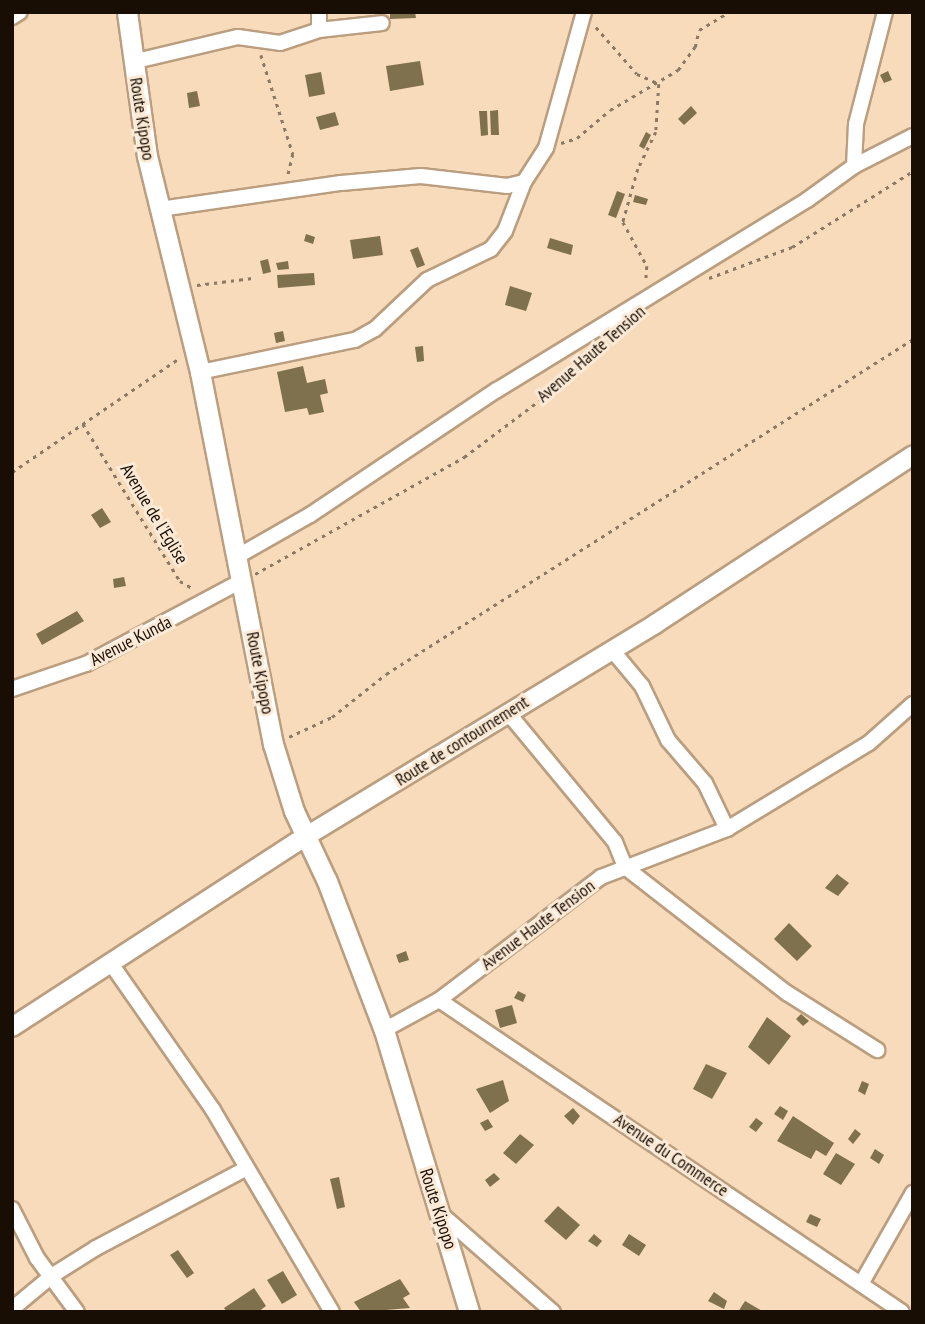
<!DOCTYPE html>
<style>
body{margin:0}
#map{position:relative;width:925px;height:1324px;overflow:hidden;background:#f8dbba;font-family:"PT Sans Narrow",sans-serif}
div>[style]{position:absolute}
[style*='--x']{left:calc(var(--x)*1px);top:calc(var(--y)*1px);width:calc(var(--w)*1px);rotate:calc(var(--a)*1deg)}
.building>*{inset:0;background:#7f714d}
.path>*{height:2.5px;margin-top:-1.25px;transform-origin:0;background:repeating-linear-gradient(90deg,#8c7863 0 3.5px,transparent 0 8.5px)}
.roads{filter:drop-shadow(2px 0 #ba9e7f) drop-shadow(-2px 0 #ba9e7f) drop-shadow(0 2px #ba9e7f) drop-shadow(0 -2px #ba9e7f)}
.minor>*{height:14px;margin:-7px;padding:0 7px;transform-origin:7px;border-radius:7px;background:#fff}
.tertiary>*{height:18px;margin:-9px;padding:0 9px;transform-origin:9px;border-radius:9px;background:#fff}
.secondary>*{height:19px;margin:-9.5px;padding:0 9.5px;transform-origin:9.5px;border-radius:9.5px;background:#fff}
span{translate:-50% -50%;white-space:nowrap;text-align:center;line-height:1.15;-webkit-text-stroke:6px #fcead6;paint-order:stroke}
.street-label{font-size:18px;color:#180e04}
.frame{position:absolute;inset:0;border:14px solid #180e04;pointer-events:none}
</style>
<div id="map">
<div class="building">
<i style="clip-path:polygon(390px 12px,415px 12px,416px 18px,390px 19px)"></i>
<i style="clip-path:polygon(420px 61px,424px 85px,390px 91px,386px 66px)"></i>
<i style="clip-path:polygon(888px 71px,892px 80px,884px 83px,880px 75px)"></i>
<i style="clip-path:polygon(321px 72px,325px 94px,309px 97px,305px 75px)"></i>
<i style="clip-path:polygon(197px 91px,200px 106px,189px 108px,187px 93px)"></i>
<i style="clip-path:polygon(691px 106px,697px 113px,684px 125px,678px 119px)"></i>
<i style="clip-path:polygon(498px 110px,499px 135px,491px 135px,490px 111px)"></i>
<i style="clip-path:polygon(479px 111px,487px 111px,488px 135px,481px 136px)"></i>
<i style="clip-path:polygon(335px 112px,339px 125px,320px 130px,316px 117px)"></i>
<i style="clip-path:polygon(646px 132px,651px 135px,644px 149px,639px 146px)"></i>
<i style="clip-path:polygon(617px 191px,625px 194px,616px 218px,608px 215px)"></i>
<i style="clip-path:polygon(635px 195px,648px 199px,646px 205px,633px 202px)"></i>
<i style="clip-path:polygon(306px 234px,315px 237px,313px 244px,304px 241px)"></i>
<i style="clip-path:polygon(380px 236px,383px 255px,353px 259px,350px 240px)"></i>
<i style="clip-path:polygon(550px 238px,573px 245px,571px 255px,547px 248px)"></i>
<i style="clip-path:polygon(418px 247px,425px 265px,417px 268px,410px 250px)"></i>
<i style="clip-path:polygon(268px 259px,271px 272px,263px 274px,260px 261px)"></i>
<i style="clip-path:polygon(288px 261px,289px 269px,278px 270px,276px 263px)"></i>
<i style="clip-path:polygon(314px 273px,315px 285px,278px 288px,277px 275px)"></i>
<i style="clip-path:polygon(510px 286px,532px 293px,526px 311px,505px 305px)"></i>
<i style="clip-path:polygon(283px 331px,285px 341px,276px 343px,274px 333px)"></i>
<i style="clip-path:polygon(423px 346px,424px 361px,417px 362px,415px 347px)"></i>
<i style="clip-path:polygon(303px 366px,307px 383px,325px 379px,328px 393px,320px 395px,324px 412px,309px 415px,307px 408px,285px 412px,277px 372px)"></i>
<i style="clip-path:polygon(102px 508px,111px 522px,100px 528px,91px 515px)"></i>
<i style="clip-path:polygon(124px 577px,126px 586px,114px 588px,113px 579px)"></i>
<i style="clip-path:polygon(77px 611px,84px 621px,42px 645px,36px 634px)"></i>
<i style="clip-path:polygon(837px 874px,849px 883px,838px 896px,825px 888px)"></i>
<i style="clip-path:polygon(789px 923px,812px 946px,797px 961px,774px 939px)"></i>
<i style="clip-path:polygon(406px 951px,409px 960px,399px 963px,396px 955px)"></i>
<i style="clip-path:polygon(518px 991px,526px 995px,523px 1002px,514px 998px)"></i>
<i style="clip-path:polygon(512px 1005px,517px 1023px,500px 1028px,495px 1010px)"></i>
<i style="clip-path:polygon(801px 1014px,809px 1021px,803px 1026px,796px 1019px)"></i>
<i style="clip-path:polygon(767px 1017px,791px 1036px,769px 1065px,748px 1047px)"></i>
<i style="clip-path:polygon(706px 1064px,727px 1073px,712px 1099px,693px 1089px)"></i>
<i style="clip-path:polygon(503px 1080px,509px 1101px,490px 1113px,476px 1089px)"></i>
<i style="clip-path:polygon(862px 1081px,869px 1084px,865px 1095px,858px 1091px)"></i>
<i style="clip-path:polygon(780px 1106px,788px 1111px,783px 1120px,774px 1114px)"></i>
<i style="clip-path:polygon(573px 1108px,580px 1116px,573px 1125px,564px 1116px)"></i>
<i style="clip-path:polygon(793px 1116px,834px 1143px,826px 1156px,816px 1150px,811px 1159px,777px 1141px)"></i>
<i style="clip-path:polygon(756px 1118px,763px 1123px,756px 1132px,749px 1127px)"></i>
<i style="clip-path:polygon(488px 1119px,493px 1127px,485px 1131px,480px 1123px)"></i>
<i style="clip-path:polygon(855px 1129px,861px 1134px,853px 1144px,848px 1139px)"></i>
<i style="clip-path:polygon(520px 1134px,534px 1145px,516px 1164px,503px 1153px)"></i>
<i style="clip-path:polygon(875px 1149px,884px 1155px,879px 1164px,870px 1158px)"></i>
<i style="clip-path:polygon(836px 1153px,855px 1164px,841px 1185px,823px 1174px)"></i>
<i style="clip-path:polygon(494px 1173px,500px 1179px,490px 1187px,485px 1180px)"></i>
<i style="clip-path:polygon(339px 1177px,345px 1207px,337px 1209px,330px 1179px)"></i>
<i style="clip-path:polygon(558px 1206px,580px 1225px,566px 1240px,544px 1221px)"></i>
<i style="clip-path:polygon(810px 1214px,821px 1219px,817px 1227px,806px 1222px)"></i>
<i style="clip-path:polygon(594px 1234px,602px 1241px,597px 1247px,588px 1241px)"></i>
<i style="clip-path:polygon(629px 1234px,646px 1245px,639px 1256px,622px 1245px)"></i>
<i style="clip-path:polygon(178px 1250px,194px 1273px,187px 1278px,170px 1255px)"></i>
<i style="clip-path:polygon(283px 1271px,297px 1295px,282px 1304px,267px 1280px)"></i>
<i style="clip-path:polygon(400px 1279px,410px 1294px,403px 1298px,410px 1308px,361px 1312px,354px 1302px)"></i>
<i style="clip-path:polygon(254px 1288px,266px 1306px,258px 1312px,227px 1312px,224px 1308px)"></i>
<i style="clip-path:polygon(714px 1292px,727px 1301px,724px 1309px,708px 1301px)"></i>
<i style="clip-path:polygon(745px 1301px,764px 1312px,738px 1312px)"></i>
</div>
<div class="path">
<i style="--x:596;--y:27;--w:62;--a:48.9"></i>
<i style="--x:637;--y:74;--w:24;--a:24"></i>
<i style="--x:659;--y:84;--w:48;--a:93.6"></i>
<i style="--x:656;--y:132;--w:41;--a:115.9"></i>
<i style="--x:638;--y:169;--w:55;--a:105.8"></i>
<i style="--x:623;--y:222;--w:50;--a:61.4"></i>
<i style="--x:647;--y:266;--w:15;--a:94"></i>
<i style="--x:261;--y:55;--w:104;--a:72.1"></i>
<i style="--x:293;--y:154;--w:22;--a:103"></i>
<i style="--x:561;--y:143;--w:17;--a:-17"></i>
<i style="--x:577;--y:138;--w:43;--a:-40.3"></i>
<i style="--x:610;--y:110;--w:79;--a:-30.5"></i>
<i style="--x:678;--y:70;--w:29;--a:-54"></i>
<i style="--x:695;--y:47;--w:17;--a:-77"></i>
<i style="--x:699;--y:30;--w:35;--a:-31"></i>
<i style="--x:709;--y:278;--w:89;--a:-20.5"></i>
<i style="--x:792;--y:247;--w:143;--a:-32.1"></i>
<i style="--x:197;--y:285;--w:56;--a:-7.1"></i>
<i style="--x:83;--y:424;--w:185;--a:58.3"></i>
<i style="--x:180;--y:581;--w:16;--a:30"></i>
<i style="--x:12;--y:472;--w:203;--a:-34.2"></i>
<i style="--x:255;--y:574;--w:240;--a:-29.2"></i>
<i style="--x:464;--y:457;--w:125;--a:-36.9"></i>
<i style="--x:564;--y:382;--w:59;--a:-43.6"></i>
<i style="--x:289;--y:737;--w:47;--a:-24.9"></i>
<i style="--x:332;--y:717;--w:69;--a:-38.5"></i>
<i style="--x:386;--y:674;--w:624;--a:-32.44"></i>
</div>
<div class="roads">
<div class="minor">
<i style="--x:319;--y:12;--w:18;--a:90"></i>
<i style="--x:12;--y:17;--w:9;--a:-32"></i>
<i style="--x:132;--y:62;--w:109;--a:-13.3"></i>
<i style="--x:238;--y:37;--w:42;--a:8.1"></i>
<i style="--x:280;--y:43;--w:41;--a:-18.4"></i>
<i style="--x:319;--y:30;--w:63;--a:-6.3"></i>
<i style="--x:854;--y:166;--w:42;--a:-87.3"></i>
<i style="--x:856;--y:124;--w:116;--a:-75.5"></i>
<i style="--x:160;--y:209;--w:183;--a:-8.2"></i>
<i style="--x:341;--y:183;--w:80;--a:-5"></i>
<i style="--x:421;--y:176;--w:87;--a:6.6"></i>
<i style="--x:507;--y:186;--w:17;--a:-13"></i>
<i style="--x:524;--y:182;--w:40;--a:-57.1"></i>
<i style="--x:546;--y:148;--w:141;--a:-74.4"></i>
<i style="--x:200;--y:372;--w:158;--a:-11.7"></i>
<i style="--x:355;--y:340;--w:23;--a:-29"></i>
<i style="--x:375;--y:329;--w:71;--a:-43.3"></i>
<i style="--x:427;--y:280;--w:71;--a:-25.8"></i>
<i style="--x:491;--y:249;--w:23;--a:-52"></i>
<i style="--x:505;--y:231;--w:53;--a:-68.8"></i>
<i style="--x:238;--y:556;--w:83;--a:-29.7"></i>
<i style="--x:310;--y:515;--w:225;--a:-33.8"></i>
<i style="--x:497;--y:390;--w:364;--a:-31.5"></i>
<i style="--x:807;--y:200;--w:58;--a:-35.9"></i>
<i style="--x:854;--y:166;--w:66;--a:-27"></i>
<i style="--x:612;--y:650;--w:47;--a:50.2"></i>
<i style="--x:642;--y:686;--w:60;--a:64.3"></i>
<i style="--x:668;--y:740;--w:57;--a:49.3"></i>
<i style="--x:705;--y:783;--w:51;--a:64.4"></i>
<i style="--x:12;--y:689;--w:78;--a:-18.7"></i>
<i style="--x:86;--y:664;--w:178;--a:-28.1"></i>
<i style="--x:509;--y:714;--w:166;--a:50.4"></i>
<i style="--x:615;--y:842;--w:27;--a:68"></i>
<i style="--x:625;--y:867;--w:205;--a:37.9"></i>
<i style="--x:787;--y:993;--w:107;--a:32.3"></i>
<i style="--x:112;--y:965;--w:177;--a:55.1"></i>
<i style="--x:213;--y:1110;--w:234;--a:59.5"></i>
<i style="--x:439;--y:1000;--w:558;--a:33.97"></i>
<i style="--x:384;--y:1030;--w:63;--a:-28.6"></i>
<i style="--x:439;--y:1000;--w:203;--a:-37.2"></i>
<i style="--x:601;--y:877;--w:135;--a:-20.9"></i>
<i style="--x:727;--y:829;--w:166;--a:-31.2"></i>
<i style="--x:869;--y:743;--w:59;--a:-41.6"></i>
<i style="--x:12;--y:1209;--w:55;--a:63"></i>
<i style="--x:37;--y:1258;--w:67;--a:53.5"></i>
<i style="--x:441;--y:1214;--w:149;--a:41.2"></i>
<i style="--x:861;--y:1284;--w:105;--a:-60.3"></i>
<i style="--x:12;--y:1309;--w:53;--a:-39.7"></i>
<i style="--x:53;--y:1275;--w:51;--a:-32.1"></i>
<i style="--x:96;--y:1248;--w:169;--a:-27.9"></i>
</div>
<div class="tertiary">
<i style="--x:12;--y:1027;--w:349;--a:-33"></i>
<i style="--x:305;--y:837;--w:410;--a:-31.3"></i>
<i style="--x:655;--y:624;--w:308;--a:-33.2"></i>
</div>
<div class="secondary">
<i style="--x:127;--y:12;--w:145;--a:82.1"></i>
<i style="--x:147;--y:156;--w:222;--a:76.2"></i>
<i style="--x:200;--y:372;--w:379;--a:78.9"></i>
<i style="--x:273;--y:744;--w:70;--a:72.6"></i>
<i style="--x:294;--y:811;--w:77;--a:64.8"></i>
<i style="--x:327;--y:881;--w:160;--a:69.1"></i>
<i style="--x:384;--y:1030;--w:295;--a:73.2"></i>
</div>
</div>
<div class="street-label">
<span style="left:142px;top:119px;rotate:81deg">Route Kipopo</span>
<span style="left:591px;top:354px;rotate:-41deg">Avenue Haute Tension</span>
<span style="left:154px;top:514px;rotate:59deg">Avenue de l'Eglise</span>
<span style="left:131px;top:641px;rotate:-27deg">Avenue Kunda</span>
<span style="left:260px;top:673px;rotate:79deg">Route Kipopo</span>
<span style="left:462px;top:741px;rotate:-32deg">Route de contournement</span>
<span style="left:538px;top:925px;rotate:-37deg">Avenue Haute Tension</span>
<span style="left:671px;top:1155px;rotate:34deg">Avenue du Commerce</span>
<span style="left:438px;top:1209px;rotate:72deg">Route Kipopo</span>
</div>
<div class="frame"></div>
</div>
